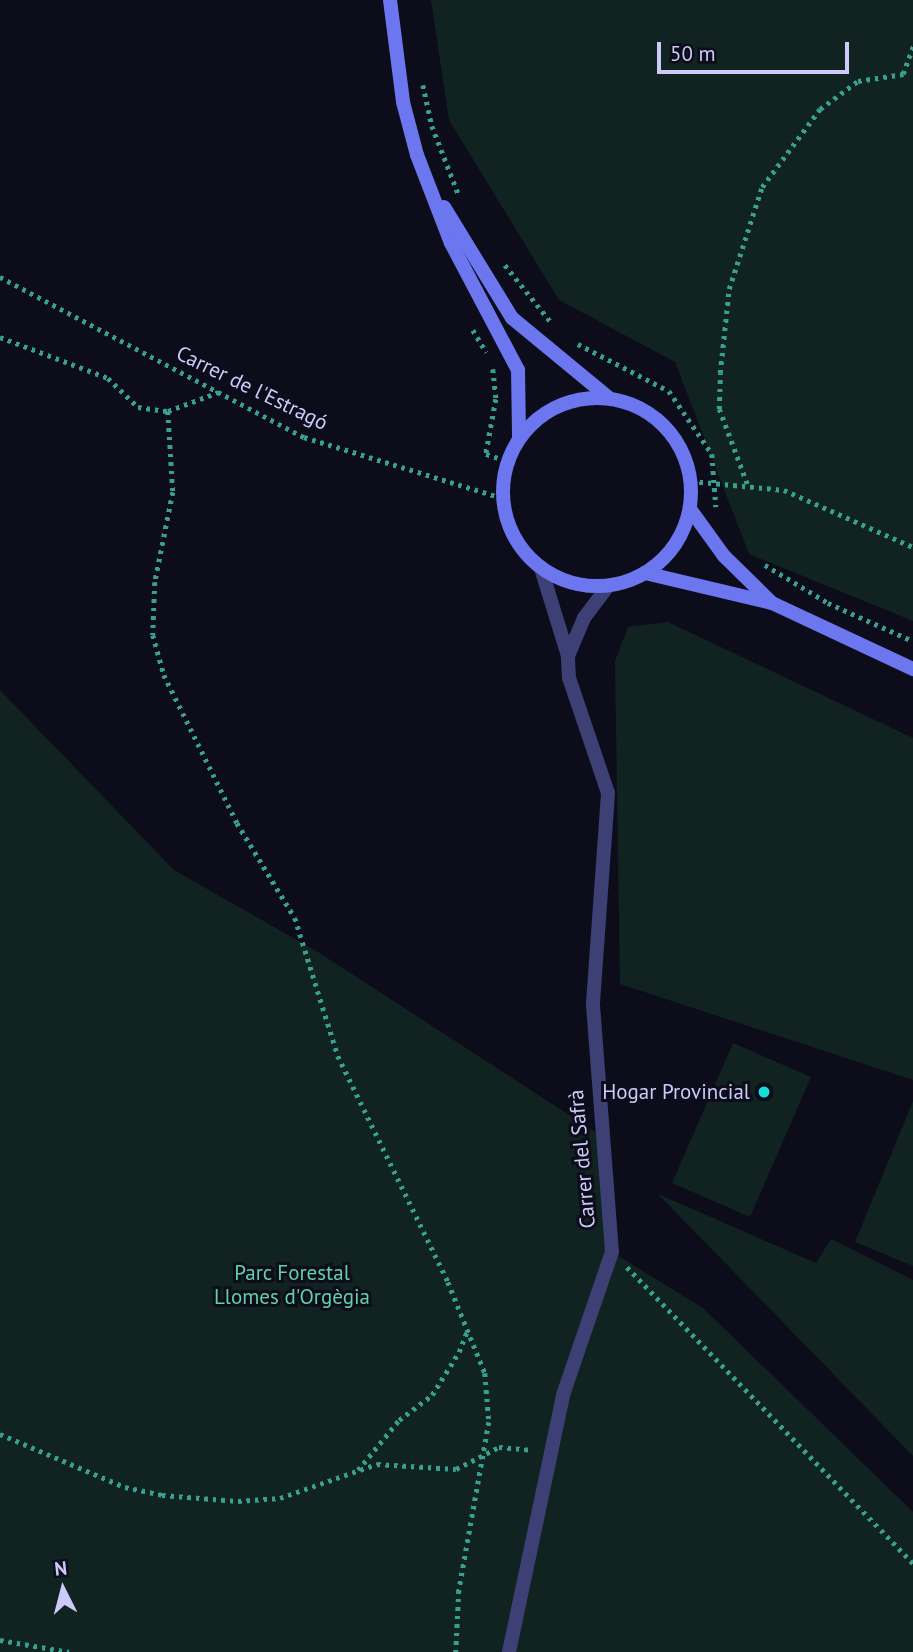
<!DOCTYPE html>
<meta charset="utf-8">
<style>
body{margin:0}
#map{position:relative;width:913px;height:1652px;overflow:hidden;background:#0d0c1a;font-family:"PT Sans",sans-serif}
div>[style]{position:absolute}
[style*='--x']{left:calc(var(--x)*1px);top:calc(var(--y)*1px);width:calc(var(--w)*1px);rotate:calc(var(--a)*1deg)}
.green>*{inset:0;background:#102320}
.path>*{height:4.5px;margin-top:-2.25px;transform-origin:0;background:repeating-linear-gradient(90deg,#38a08e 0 3.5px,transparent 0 8.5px)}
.minor>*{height:14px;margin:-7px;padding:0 7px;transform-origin:7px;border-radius:7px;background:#3c4074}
.secondary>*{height:14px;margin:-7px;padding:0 7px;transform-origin:7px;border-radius:7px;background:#6b76ef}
.secondary>.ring{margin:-7px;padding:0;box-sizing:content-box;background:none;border:14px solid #6b76ef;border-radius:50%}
.dots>*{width:19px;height:19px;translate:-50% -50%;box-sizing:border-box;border:4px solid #0d0c1a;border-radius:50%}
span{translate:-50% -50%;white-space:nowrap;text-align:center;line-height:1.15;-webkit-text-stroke:6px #0d0c1a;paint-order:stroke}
.street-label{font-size:21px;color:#cbcaf9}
.poi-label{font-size:21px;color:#cbcaf9}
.right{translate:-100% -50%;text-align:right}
.park-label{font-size:21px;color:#60d0a8}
.north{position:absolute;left:28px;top:1554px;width:70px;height:70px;-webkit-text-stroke:5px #0d0c1a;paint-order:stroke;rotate:354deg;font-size:19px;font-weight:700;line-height:28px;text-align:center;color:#cbcaf9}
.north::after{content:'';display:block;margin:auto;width:24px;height:32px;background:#cbcaf9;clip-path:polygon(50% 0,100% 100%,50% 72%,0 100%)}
.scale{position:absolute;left:657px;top:42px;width:192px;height:32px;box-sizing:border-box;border:4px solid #cbcaf9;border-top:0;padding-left:9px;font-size:21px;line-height:24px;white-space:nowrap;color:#cbcaf9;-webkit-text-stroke:5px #0d0c1a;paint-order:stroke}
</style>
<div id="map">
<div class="green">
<i style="clip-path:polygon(431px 0,913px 0,913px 621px,749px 554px,675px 362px,559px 300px,449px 120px)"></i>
<i style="clip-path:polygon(668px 622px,913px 738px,913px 1080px,620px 984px,615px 661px,628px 627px)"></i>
<i style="clip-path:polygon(0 690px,174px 870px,318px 952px,600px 1135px,612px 1252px,703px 1308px,913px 1512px,913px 1652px,0 1652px)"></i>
<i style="clip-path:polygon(733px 1043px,811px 1077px,750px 1217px,672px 1183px)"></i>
<i style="clip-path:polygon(913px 1101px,913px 1266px,855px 1242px)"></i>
<i style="clip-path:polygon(658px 1194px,816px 1263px,831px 1239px,913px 1280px,913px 1456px)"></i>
</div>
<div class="path">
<i style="--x:423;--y:85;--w:42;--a:77.6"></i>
<i style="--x:432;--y:126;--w:72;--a:68.8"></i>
<i style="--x:505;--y:265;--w:72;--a:51.2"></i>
<i style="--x:0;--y:277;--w:344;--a:27.8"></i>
<i style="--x:304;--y:437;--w:207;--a:17.1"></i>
<i style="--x:473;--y:330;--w:26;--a:59"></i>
<i style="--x:0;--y:337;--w:116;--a:20.8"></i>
<i style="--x:108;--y:378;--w:42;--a:44"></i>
<i style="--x:138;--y:407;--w:30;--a:8"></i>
<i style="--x:168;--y:411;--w:54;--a:-20.4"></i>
<i style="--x:578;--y:344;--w:102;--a:27.3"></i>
<i style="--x:669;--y:391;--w:76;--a:55.7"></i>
<i style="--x:712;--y:454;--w:53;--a:85.7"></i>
<i style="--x:493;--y:369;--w:30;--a:84"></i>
<i style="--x:496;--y:399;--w:56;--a:100.3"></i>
<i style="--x:486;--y:454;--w:23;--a:18"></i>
<i style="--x:168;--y:411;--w:81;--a:86.5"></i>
<i style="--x:173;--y:492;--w:92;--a:101.3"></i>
<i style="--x:155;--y:582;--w:53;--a:92.2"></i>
<i style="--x:153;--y:635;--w:41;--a:74.6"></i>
<i style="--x:164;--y:675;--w:165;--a:63.7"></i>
<i style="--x:237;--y:823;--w:111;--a:58.6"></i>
<i style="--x:295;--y:918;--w:145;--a:72.7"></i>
<i style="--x:338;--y:1056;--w:251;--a:64"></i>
<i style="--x:448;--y:1282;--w:98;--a:67.9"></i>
<i style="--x:485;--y:1373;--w:49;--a:85.3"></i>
<i style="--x:489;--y:1422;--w:171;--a:100.1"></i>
<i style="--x:459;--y:1590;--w:62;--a:92.8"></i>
<i style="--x:691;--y:481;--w:93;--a:5.5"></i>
<i style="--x:784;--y:490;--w:141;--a:23.8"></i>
<i style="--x:747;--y:484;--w:80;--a:-110.5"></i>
<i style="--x:719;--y:409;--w:36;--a:-88"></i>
<i style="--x:720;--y:373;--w:84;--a:-83.9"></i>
<i style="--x:729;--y:289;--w:107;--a:-72.1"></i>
<i style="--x:762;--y:187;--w:97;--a:-53.4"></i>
<i style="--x:820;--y:109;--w:47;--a:-36.4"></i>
<i style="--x:858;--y:81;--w:46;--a:-8.8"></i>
<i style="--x:903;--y:74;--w:30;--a:-70"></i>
<i style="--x:765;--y:565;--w:74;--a:31.1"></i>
<i style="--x:828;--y:603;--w:93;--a:24.1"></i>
<i style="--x:627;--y:1267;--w:412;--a:46"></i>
<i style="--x:0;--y:1434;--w:136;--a:23"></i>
<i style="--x:125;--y:1487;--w:38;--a:12"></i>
<i style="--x:162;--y:1495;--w:76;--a:4.5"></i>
<i style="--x:238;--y:1501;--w:42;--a:-4.1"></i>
<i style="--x:280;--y:1498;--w:103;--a:-19.3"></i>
<i style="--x:377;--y:1464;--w:79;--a:3.6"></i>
<i style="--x:456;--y:1469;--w:48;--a:-27.1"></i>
<i style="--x:499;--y:1447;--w:33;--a:5"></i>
<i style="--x:358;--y:1470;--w:65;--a:-50.6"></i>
<i style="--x:399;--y:1420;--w:41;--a:-37.1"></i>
<i style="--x:432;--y:1395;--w:51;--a:-57.9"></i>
<i style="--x:459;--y:1352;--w:22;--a:-69"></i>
<i style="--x:0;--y:1640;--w:70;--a:9.9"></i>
</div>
<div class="minor">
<i style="--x:568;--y:656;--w:41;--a:-67.2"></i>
<i style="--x:584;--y:618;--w:40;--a:-53"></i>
<i style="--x:509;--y:1652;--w:263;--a:-78.1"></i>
<i style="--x:563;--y:1395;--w:151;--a:-71.1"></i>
<i style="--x:612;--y:1252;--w:250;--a:-94.4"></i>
<i style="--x:593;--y:1003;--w:211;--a:-85.9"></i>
<i style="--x:608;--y:793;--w:121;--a:-108.7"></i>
<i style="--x:569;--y:678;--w:22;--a:-93"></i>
<i style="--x:568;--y:656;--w:92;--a:-107.1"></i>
</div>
<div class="secondary">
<i style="--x:390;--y:0;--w:103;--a:82.7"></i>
<i style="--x:403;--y:102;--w:55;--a:75.2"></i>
<i style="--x:417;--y:155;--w:94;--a:68.9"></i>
<i style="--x:451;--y:243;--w:144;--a:62.2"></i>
<i style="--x:518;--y:370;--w:67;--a:89.1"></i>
<i style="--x:444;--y:207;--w:130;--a:58.5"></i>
<i style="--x:512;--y:318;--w:126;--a:39.5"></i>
<i class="ring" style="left:503px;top:398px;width:174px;height:174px"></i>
<i style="--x:690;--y:509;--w:58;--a:54.1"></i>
<i style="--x:724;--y:556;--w:67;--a:44.4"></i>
<i style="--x:645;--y:573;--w:130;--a:13.3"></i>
<i style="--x:772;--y:603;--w:156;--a:25.1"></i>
</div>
<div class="dots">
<i style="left:764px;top:1092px;background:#17d9d7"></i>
</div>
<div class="street-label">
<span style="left:252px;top:388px;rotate:26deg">Carrer de l'Estragó</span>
<span style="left:582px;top:1159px;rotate:-95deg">Carrer del Safrà</span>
</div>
<div class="poi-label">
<span class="right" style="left:750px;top:1092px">Hogar Provincial</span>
</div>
<div class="park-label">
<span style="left:292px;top:1285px">Parc Forestal<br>Llomes d'Orgègia</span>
</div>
<div class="north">N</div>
<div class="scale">50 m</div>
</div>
